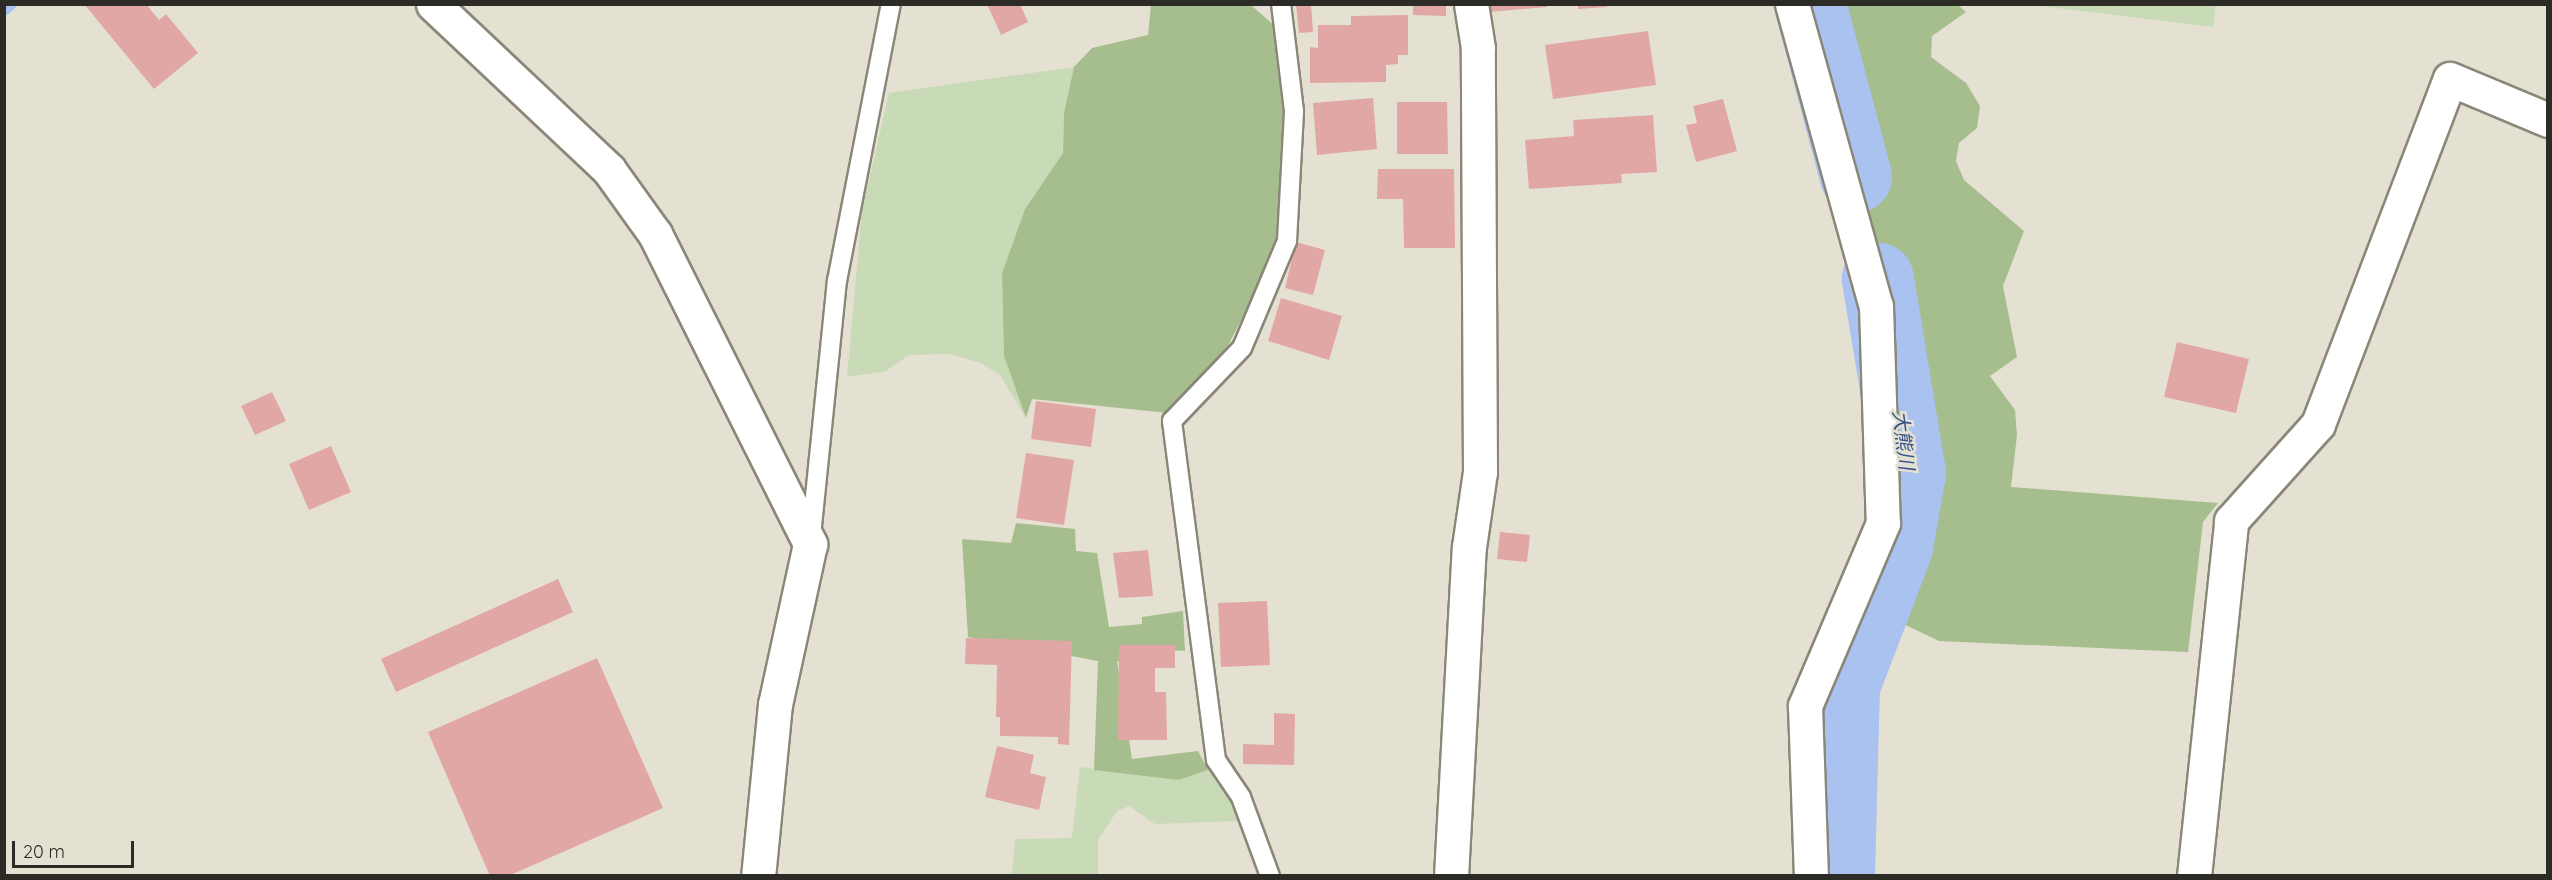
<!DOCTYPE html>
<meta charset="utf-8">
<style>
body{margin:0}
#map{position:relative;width:2552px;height:880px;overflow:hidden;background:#e5e1d2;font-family:Quicksand,"Noto Sans JP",sans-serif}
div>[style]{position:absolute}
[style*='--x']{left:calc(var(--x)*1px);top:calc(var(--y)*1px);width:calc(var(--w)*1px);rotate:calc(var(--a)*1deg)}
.green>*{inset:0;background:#c9dab7}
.forest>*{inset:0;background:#a6bd8d}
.stream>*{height:12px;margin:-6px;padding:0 6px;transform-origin:6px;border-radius:6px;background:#aac2f0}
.river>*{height:72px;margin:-36px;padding:0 36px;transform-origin:36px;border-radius:36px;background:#aac2f0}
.building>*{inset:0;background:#e1a7a4}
.roads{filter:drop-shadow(2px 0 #8a8779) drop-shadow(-2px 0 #8a8779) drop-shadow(0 2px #8a8779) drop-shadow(0 -2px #8a8779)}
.service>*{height:18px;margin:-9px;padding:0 9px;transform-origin:9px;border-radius:9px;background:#fff}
.minor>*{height:33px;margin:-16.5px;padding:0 16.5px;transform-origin:16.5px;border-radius:16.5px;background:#fff}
span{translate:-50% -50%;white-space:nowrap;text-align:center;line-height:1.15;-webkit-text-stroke:5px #e5e1d2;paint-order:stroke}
.water-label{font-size:20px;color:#37548c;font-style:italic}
.frame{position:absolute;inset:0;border:6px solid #2d2b26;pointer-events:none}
.scale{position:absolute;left:12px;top:841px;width:122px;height:27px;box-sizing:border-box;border:3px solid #2d2b26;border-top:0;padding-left:8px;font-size:18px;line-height:21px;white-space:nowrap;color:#2d2b26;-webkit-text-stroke:4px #e5e1d2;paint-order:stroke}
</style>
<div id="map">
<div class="green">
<i style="clip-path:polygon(2031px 5px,2216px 4px,2216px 5px,2213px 27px)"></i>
<i style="clip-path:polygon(1074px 67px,1064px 113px,1063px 153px,1025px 209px,1002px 273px,1004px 356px,1026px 418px,1000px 375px,981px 363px,950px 354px,909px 355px,886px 371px,847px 377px,862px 211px,889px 93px)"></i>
<i style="clip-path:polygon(1080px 767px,1179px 780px,1208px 770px,1232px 804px,1238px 821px,1155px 824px,1129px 806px,1117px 811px,1098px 840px,1098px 875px,1012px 876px,1015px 839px,1072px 838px)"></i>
</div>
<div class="forest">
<i style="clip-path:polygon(1151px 5px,1251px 5px,1286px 36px,1287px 49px,1277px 52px,1281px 84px,1299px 82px,1304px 118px,1289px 120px,1295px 142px,1277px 251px,1224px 353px,1168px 413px,1032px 399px,1026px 418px,1004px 356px,1002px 273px,1025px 209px,1063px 153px,1064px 113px,1074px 67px,1092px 48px,1148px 35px)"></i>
<i style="clip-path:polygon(1819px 5px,1958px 5px,1966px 12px,1932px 36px,1931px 57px,1966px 83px,1980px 106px,1977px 128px,1959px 143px,1956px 161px,1964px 180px,2024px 231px,2003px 286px,2017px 357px,1990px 376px,2015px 410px,2017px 435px,2011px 487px,2218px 503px,2203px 522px,2188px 652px,1939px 641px,1887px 616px,1918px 513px,1918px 423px)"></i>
<i style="clip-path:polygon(1016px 523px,1075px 529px,1076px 551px,1097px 553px,1109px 627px,1142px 624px,1142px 617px,1183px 611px,1185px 651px,1127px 648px,1127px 661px,1117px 661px,1132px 759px,1198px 751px,1208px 770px,1179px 780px,1094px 770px,1098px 661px,968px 637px,962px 539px,1011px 543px)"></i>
</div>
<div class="stream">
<i style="--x:4;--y:10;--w:9;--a:-41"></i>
</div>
<div class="river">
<i style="--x:1810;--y:4;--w:179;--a:75.1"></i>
<i style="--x:1839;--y:876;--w:190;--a:-88.5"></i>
<i style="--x:1844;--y:686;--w:149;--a:-69.1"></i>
<i style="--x:1897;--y:547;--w:75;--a:-80"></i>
<i style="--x:1910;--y:473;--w:197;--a:-99.4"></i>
</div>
<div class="building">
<i style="clip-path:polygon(84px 4px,146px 4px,159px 20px,166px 14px,198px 53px,154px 89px)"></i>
<i style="clip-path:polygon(987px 4px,1020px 4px,1028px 22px,1001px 35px)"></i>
<i style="clip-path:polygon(1296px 4px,1311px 4px,1313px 32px,1299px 33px)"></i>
<i style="clip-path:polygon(1413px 4px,1446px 4px,1446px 16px,1413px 15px)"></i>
<i style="clip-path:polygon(1487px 4px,1546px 4px,1547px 7px,1488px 12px)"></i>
<i style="clip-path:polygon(1578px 4px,1607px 4px,1607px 7px,1578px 9px)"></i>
<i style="clip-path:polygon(1408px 15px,1408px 55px,1398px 55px,1398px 64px,1386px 65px,1386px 82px,1310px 83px,1310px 47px,1318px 48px,1318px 25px,1351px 25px,1351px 16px)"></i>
<i style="clip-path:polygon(1648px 31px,1656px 85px,1553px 99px,1545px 45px)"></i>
<i style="clip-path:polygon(1373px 98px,1377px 149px,1317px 155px,1313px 103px)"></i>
<i style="clip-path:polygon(1723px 99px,1737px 151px,1696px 162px,1686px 125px,1697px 123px,1693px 106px)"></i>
<i style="clip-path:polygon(1397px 102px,1447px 102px,1448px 154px,1397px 154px)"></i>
<i style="clip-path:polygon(1653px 115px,1657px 172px,1621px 174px,1622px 183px,1529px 189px,1525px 140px,1574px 136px,1573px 120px)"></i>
<i style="clip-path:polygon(1378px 169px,1454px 169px,1455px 248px,1404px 248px,1403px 199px,1377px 199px)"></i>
<i style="clip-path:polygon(1296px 242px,1325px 250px,1313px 295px,1285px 288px)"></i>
<i style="clip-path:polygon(1281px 298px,1342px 316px,1329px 360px,1268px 341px)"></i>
<i style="clip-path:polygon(2177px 342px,2249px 359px,2236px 413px,2164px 397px)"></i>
<i style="clip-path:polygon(272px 392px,286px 421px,255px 435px,241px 406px)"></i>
<i style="clip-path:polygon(1036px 401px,1096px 409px,1091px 447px,1031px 439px)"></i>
<i style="clip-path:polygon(331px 446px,351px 492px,309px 510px,289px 464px)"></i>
<i style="clip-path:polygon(1026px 453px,1074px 460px,1064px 525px,1016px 518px)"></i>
<i style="clip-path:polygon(1500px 532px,1530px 535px,1527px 562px,1497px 559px)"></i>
<i style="clip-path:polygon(1148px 550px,1153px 596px,1119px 598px,1113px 553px)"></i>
<i style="clip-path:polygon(558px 579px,573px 612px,396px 692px,381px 659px)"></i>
<i style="clip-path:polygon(1267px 601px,1270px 665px,1221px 667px,1218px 603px)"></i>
<i style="clip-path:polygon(966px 638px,1072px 641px,1069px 745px,1058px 744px,1058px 737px,1000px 736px,1000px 717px,996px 717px,997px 665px,965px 664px)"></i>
<i style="clip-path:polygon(1119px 645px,1175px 645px,1175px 668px,1155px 668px,1155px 692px,1166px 692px,1167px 740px,1118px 740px)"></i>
<i style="clip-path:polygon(597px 658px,663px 808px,508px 876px,490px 876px,428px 732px)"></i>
<i style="clip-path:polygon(1274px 713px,1295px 714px,1294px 765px,1243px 764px,1243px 744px,1274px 745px)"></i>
<i style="clip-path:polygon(997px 746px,1034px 755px,1030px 773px,1046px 777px,1039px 810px,985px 797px)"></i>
</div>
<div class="roads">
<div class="service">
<i style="--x:811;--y:536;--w:256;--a:-84.2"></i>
<i style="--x:837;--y:281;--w:282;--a:-79"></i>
<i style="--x:1270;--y:876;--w:84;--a:-110.2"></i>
<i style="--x:1241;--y:797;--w:45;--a:-124"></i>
<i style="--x:1216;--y:760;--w:342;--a:-97.4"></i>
<i style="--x:1172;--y:421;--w:101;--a:-46.2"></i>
<i style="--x:1242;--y:348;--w:116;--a:-67.2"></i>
<i style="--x:1287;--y:241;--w:130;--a:-86.9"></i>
<i style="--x:1294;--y:111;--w:108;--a:-96.9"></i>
</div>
<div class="minor">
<i style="--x:433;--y:4;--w:242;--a:43.3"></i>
<i style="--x:609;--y:170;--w:79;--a:54.3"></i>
<i style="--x:655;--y:234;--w:347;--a:63.4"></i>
<i style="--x:810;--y:544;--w:164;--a:102.3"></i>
<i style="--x:775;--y:704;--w:173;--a:95.6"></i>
<i style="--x:1792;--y:4;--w:313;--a:74.5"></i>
<i style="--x:1876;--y:306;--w:217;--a:88.2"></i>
<i style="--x:1883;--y:523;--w:199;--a:113.1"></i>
<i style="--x:1805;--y:706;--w:170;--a:88"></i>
<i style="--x:1451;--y:876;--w:329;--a:-86.9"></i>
<i style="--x:1469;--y:547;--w:76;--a:-81.7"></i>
<i style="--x:1480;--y:472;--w:424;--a:-90.3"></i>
<i style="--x:1478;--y:48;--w:45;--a:-99"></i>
<i style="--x:2194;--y:876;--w:357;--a:-84"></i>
<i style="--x:2231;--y:521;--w:130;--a:-48.1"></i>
<i style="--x:2318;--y:424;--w:369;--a:-69.1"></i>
<i style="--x:2450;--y:79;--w:106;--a:22.7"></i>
</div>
</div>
<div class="water-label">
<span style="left:1904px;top:440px;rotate:83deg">大熊川</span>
</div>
<div class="frame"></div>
<div class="scale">20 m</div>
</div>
